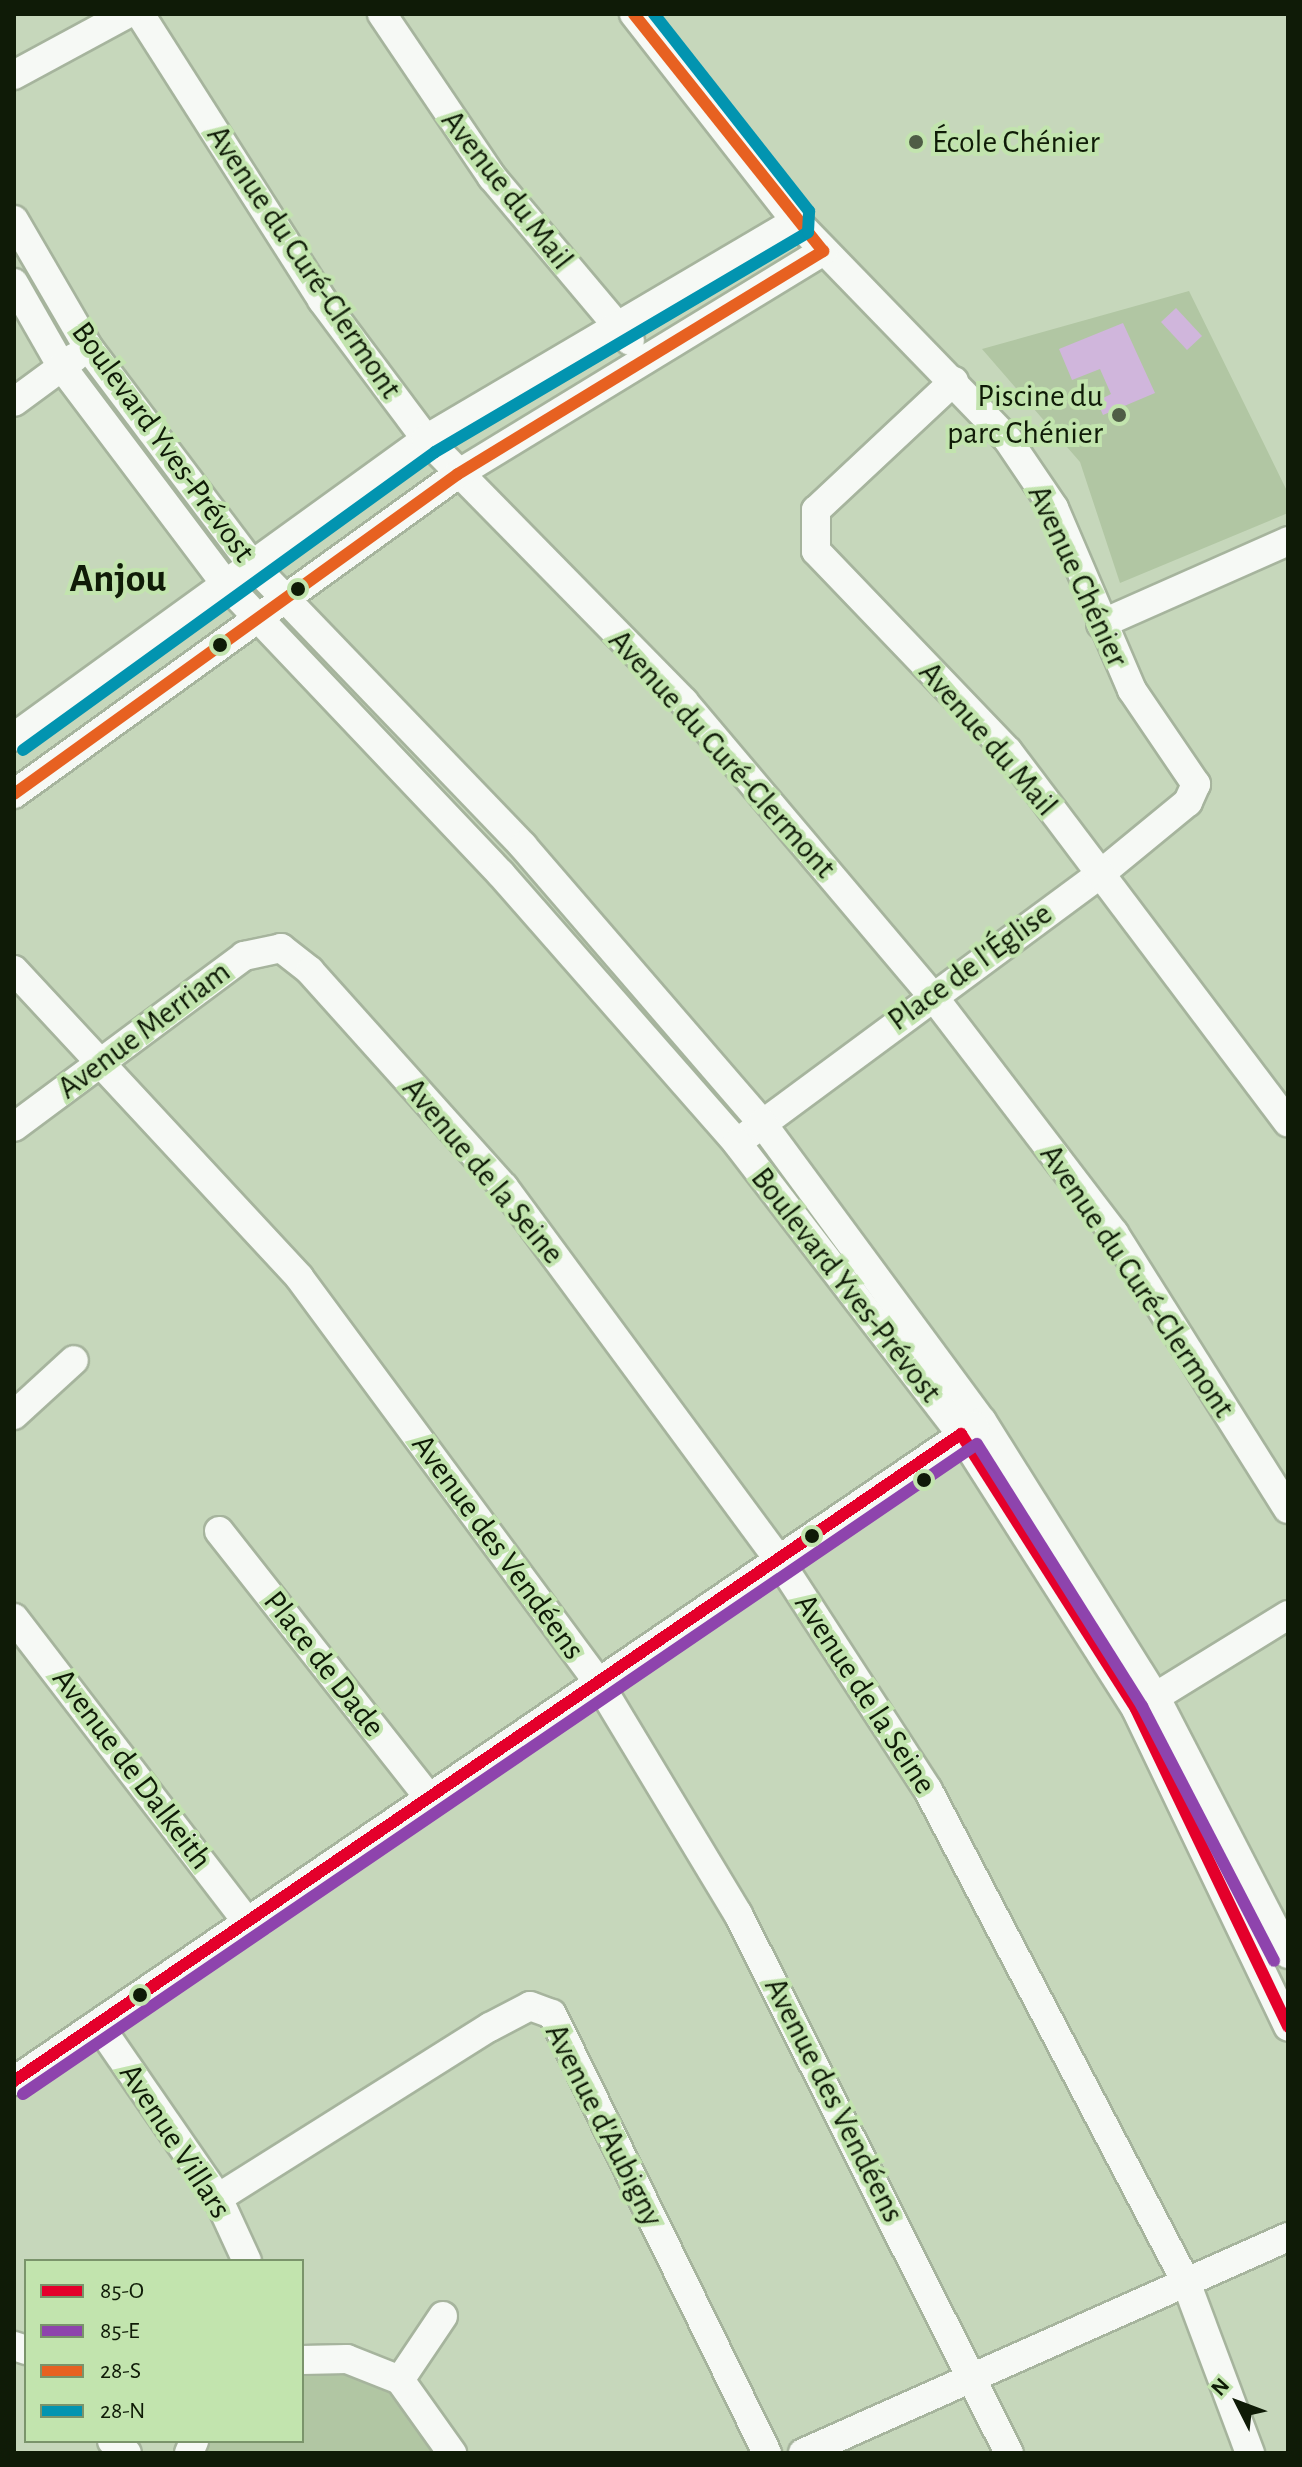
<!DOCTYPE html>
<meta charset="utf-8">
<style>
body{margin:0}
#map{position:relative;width:1302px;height:2467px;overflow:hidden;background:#c6d7bb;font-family:"Alegreya Sans",sans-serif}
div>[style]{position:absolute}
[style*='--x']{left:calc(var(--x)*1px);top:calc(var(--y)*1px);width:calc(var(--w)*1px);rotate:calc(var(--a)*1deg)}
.green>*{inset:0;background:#b1c6a3}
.water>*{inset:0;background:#d0b6dc}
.roads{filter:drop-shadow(2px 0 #a6b49d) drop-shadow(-2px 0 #a6b49d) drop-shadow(0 2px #a6b49d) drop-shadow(0 -2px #a6b49d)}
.minor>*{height:28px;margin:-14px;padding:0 14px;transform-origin:14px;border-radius:14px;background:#f6f9f5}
.bus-1>*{height:12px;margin:-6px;padding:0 6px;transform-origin:6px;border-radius:6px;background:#e4002b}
.bus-2>*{height:12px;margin:-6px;padding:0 6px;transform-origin:6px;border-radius:6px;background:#8e44ad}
.bus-3>*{height:12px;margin:-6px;padding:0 6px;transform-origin:6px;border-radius:6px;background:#e76121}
.bus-4>*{height:12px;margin:-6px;padding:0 6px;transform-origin:6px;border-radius:6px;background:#0294b0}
.dots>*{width:22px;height:22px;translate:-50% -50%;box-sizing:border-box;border:4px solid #c2e4ae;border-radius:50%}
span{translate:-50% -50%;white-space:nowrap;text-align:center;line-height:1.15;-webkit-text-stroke:8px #c2e4ae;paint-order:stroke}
.poi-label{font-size:32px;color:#0f1b07}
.left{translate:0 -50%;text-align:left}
.right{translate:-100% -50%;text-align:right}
.street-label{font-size:32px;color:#0f1b07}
.district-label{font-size:40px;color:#0f1b07;font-weight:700}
.frame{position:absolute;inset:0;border:16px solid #0f1b07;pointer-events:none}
.legend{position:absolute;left:24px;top:2259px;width:280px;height:184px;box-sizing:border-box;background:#c2e4ae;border:2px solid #7a946b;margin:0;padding:10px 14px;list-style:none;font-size:24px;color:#0f1b07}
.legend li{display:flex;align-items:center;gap:16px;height:40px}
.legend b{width:40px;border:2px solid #7a946b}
.north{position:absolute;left:1198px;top:2363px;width:80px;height:80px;-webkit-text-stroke:6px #c2e4ae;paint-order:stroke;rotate:312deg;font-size:22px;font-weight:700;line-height:32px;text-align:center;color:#0f1b07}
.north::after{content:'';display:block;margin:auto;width:28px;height:36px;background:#0f1b07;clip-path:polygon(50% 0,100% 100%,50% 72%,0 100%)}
</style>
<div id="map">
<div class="green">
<i style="clip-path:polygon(1189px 291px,1288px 493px,1288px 513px,1120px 583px,1080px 462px,982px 349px)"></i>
<i style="clip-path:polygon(302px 2360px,400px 2380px,452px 2453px,189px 2453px,194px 2441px,302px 2441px)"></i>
</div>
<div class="water">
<i style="clip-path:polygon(1176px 308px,1202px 336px,1187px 350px,1161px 322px)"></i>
<i style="clip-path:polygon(1123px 323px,1155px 393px,1103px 415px,1097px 401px,1111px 394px,1100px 369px,1072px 380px,1059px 349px)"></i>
</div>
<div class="roads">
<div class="minor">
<i style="--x:140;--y:14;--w:339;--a:57.5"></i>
<i style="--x:322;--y:300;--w:174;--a:53.2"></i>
<i style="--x:426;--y:439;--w:368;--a:45.5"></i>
<i style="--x:684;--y:702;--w:384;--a:49.8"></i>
<i style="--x:932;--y:995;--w:300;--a:52.6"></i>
<i style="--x:1114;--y:1233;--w:326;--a:57.8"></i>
<i style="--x:382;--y:14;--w:197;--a:56"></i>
<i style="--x:492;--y:177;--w:214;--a:49.9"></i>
<i style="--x:634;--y:14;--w:263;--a:52"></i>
<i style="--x:796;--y:221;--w:305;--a:45.9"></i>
<i style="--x:1008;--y:440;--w:82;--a:55.9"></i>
<i style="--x:1054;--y:508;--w:198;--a:66.8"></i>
<i style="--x:1132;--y:690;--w:114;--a:55.8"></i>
<i style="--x:1196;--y:784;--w:20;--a:114"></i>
<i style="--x:1188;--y:802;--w:115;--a:140.6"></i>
<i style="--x:1099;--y:875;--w:438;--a:143.5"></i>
<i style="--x:14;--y:75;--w:128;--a:-28.4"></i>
<i style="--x:14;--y:220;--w:147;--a:59.8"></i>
<i style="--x:88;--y:347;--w:269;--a:53"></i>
<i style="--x:250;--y:562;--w:394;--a:46.1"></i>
<i style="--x:523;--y:846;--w:366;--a:49.2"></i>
<i style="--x:762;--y:1123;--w:370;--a:53.6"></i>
<i style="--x:982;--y:1421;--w:327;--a:57.9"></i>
<i style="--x:1156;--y:1698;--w:288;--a:62.7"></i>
<i style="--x:14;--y:283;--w:97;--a:60.3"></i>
<i style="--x:62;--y:367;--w:268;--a:53"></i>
<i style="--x:223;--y:581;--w:404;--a:46.5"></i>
<i style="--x:501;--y:874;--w:358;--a:48.7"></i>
<i style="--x:737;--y:1143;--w:367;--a:52.4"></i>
<i style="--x:961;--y:1434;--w:326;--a:57.5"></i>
<i style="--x:1136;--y:1709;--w:352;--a:64.4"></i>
<i style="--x:954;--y:381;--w:189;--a:136.9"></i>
<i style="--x:816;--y:510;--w:41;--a:90"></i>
<i style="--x:816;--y:551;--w:277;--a:46.2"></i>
<i style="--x:1008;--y:751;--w:465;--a:53"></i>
<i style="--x:14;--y:402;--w:76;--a:-36.4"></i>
<i style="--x:1101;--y:624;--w:205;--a:-23.9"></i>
<i style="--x:14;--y:737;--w:508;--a:-35.88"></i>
<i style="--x:426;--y:439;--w:429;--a:-30.5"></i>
<i style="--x:14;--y:794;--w:547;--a:-35.78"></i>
<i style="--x:458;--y:474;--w:428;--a:-31.4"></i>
<i style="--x:14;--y:970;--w:419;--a:47.1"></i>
<i style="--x:299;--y:1277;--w:503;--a:53.56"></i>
<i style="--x:598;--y:1682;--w:271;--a:58.9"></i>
<i style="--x:738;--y:1914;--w:603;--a:63.31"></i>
<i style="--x:14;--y:1127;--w:287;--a:-36.6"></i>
<i style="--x:244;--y:956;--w:38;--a:-12"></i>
<i style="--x:281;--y:948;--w:37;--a:38"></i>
<i style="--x:310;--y:971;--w:290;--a:48.1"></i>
<i style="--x:504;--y:1187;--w:462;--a:53.6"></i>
<i style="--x:778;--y:1559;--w:275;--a:57"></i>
<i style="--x:928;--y:1790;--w:556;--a:62.33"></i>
<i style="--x:1186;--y:2282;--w:183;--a:69.5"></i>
<i style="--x:14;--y:1415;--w:81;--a:-42.5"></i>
<i style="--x:219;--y:1531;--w:340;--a:51.8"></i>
<i style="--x:14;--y:1618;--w:383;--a:52.5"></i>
<i style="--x:1139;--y:1707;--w:175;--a:-31.7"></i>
<i style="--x:98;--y:2024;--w:211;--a:55.4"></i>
<i style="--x:218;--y:2198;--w:69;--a:65.3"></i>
<i style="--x:14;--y:2081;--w:1163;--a:-34.28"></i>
<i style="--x:218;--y:2198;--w:321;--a:-32.2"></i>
<i style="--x:490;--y:2027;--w:45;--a:-27.7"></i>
<i style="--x:530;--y:2006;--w:23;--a:20"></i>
<i style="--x:552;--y:2014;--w:489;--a:63.9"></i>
<i style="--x:14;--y:2346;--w:13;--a:18"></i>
<i style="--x:302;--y:2360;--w:45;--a:-1.3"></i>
<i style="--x:347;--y:2359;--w:57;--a:21.6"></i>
<i style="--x:400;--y:2380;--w:90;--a:54.5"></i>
<i style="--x:400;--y:2380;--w:77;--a:-56.1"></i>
<i style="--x:112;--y:2441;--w:19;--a:39"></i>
<i style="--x:189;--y:2453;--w:13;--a:-67"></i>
<i style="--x:803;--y:2453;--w:531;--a:-24.01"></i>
</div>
</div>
<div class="bus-1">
<i style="--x:14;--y:2081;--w:1147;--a:-34.34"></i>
<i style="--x:961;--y:1434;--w:326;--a:57.5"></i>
<i style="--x:1136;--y:1709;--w:352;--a:64.4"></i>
</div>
<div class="bus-2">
<i style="--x:23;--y:2094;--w:1154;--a:-34.27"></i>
<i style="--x:977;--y:1444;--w:310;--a:57.8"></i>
<i style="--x:1142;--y:1706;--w:287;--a:62.6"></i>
</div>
<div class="bus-3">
<i style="--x:14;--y:794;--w:547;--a:-35.78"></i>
<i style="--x:458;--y:474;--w:428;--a:-31.4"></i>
<i style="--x:823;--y:251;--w:303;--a:-128.6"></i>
</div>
<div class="bus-4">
<i style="--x:23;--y:750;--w:508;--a:-35.88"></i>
<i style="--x:435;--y:452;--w:433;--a:-30.5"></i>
<i style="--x:808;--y:232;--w:21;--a:-87"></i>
<i style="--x:809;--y:211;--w:251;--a:-128.2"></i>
</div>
<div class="dots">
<i style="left:916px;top:142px;background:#4f5d46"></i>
<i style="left:1119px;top:415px;background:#4f5d46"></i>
<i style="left:298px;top:589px;background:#0f1b07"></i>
<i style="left:220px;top:645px;background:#0f1b07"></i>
<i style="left:924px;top:1480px;background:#0f1b07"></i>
<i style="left:812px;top:1536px;background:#0f1b07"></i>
<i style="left:140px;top:1995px;background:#0f1b07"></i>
</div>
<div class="poi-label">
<span class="left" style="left:932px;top:142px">École Chénier</span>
<span class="right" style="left:1103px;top:415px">Piscine du<br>parc Chénier</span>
</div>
<div class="street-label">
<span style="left:507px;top:190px;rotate:52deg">Avenue du Mail</span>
<span style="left:304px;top:262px;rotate:56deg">Avenue du Curé-Clermont</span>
<span style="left:163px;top:442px;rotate:54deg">Boulevard Yves-Prévost</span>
<span style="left:1078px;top:576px;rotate:65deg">Avenue Chénier</span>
<span style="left:988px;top:739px;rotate:49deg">Avenue du Mail</span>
<span style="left:722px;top:754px;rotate:48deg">Avenue du Curé-Clermont</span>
<span style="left:970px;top:967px;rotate:-36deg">Place de l'Église</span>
<span style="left:144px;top:1030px;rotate:-37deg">Avenue Merriam</span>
<span style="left:483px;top:1171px;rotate:50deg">Avenue de la Seine</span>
<span style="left:1137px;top:1281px;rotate:56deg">Avenue du Curé-Clermont</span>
<span style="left:846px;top:1285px;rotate:52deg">Boulevard Yves-Prévost</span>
<span style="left:498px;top:1547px;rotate:54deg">Avenue des Vendéens</span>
<span style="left:324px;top:1664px;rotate:52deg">Place de Dade</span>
<span style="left:865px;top:1694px;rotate:57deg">Avenue de la Seine</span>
<span style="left:132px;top:1769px;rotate:53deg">Avenue de Dalkeith</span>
<span style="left:834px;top:2100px;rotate:63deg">Avenue des Vendéens</span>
<span style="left:604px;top:2125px;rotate:63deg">Avenue d'Aubigny</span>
<span style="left:175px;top:2141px;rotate:57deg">Avenue Villars</span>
</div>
<div class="district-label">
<span style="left:118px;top:579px">Anjou</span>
</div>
<div class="frame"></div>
<ul class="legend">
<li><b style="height:10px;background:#e4002b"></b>85-O</li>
<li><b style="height:10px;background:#8e44ad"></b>85-E</li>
<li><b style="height:10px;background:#e76121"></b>28-S</li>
<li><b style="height:10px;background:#0294b0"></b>28-N</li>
</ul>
<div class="north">N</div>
</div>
